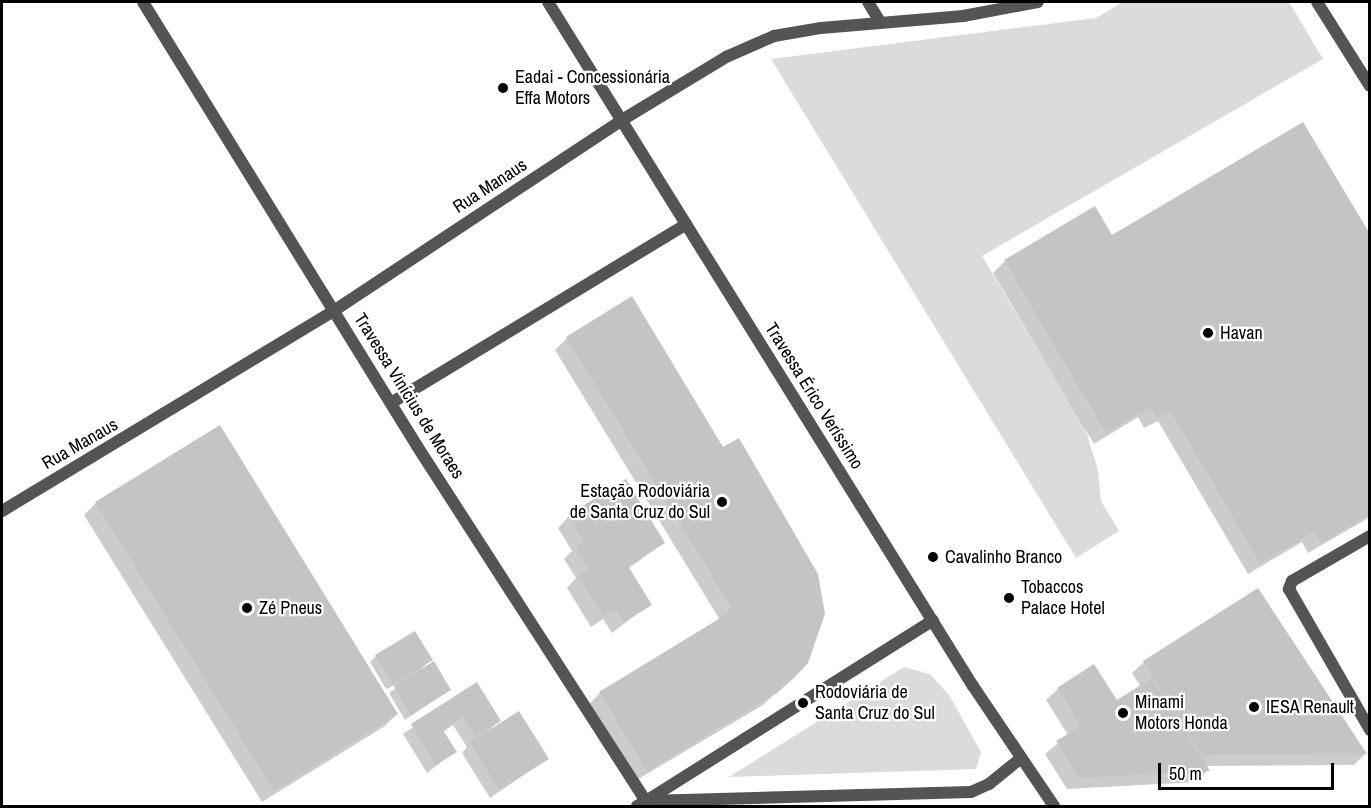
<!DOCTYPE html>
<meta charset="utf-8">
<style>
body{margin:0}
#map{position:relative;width:1371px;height:808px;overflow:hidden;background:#fff;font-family:"Archivo Narrow",sans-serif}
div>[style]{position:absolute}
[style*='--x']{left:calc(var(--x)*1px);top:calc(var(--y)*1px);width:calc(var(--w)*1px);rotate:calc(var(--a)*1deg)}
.green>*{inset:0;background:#dbdbdb}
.shadow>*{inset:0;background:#0003}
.building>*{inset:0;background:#c4c4c4}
.service>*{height:12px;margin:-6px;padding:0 6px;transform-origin:6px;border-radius:6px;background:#545454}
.minor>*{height:12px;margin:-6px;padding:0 6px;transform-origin:6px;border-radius:6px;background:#545454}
.tertiary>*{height:12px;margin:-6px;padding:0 6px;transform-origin:6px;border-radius:6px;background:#545454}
.dots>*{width:16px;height:16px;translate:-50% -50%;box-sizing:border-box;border:3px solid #fff;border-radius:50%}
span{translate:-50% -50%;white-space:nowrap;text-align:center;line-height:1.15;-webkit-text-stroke:4.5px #fff;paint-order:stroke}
.poi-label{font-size:18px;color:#000}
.left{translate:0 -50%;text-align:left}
.right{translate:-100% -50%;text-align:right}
.street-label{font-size:18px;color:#000}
.frame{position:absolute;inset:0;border:3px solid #000;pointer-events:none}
.scale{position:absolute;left:1158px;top:763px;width:176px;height:27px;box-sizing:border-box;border:3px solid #000;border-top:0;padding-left:8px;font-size:18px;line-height:21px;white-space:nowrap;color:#000;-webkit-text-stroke:4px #fff;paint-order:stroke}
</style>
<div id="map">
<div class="green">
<i style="clip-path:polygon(1123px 2px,1289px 2px,1323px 59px,982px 256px,1085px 428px,1098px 470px,1101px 501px,1119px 531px,1076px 558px,771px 59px,1096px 18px)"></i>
<i style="clip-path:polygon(904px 667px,930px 674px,949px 695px,981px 752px,976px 769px,729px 777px)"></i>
</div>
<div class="shadow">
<i style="clip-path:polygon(1094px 208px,1111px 237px,1370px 237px,1370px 517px,1308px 553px,1302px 542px,1248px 574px,1158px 421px,1144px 428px,1138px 417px,1094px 444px,993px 273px,1005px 261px)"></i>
<i style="clip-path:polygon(567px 338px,807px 662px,763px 705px,635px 781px,588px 705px,600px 693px,720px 620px,555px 350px)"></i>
<i style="clip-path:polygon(96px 503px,397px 714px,385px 726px,262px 802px,84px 515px)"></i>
<i style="clip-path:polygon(569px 516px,663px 543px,628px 569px,650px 604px,612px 633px,603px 619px,591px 627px,567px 588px,576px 578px,564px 559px,572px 551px,558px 528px)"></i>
<i style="clip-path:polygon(376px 656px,431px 660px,421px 669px,449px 690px,405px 720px,389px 693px,404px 682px,386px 689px,370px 662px)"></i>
<i style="clip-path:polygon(1144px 662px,1365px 754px,1354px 765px,1205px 766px,1208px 770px,1197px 782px,1067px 789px,1045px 754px,1068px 735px,1046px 700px,1058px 689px,1117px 702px,1141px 687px,1132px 673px)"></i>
<i style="clip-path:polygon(476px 684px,499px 721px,489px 730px,547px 759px,490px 798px,462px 753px,467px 747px,453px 725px,443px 732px,455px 751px,427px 773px,403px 734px)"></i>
</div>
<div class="building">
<i style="clip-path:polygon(1303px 122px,1370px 234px,1370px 514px,1321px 543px,1314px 532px,1260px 563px,1170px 410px,1156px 418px,1150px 407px,1106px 433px,1004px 260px,1095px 206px,1112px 235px)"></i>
<i style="clip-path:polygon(632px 296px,723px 447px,739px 438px,818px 574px,825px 614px,808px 663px,794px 678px,777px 693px,647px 771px,599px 692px,727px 614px,731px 607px,566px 337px)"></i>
<i style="clip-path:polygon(220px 425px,398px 714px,274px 791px,95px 502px)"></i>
<i style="clip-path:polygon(626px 479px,665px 543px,628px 566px,652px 605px,624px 622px,616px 609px,603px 616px,578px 575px,589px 568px,575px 546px,584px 541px,568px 515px)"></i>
<i style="clip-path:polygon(1258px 588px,1367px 754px,1202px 755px,1143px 661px)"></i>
<i style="clip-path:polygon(415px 631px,433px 660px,393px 684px,375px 655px)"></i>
<i style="clip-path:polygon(434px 661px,451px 690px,411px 715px,394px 686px)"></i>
<i style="clip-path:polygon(1094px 664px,1117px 700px,1152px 678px,1210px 771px,1079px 778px,1056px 741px,1081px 726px,1057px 688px)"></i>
<i style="clip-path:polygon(477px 682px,501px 721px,475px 737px,463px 717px,443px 730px,457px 752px,436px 765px,411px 724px)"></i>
<i style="clip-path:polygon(519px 711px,549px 759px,499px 790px,470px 742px)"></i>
</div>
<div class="service">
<i style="--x:391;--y:403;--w:345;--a:-31.2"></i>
<i style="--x:1370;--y:536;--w:90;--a:150"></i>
<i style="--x:1292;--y:581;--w:9;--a:111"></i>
<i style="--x:1289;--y:589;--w:163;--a:60.1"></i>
<i style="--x:646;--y:801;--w:339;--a:-32.2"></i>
</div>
<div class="minor">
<i style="--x:868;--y:2;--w:23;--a:59"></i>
<i style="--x:1317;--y:2;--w:99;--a:57.8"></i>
<i style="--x:2;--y:511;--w:389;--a:-31.1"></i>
<i style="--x:335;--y:310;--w:344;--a:-33.5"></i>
<i style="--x:622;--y:120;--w:122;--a:-31.2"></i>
<i style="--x:726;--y:57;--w:52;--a:-23.6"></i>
<i style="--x:774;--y:36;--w:48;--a:-9.7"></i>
<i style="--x:821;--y:28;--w:143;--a:-4.8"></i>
<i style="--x:963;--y:16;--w:76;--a:-10.6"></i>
<i style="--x:637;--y:806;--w:10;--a:-29"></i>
<i style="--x:646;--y:801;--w:325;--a:-1.6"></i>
<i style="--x:971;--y:792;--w:20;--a:-24"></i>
<i style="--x:989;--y:784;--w:40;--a:-39"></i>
</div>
<div class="tertiary">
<i style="--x:143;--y:2;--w:522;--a:58.32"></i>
<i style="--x:417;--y:446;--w:422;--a:57.2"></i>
<i style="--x:646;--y:801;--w:5;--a:90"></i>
<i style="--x:548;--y:2;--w:805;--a:58.15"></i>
<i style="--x:973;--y:686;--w:145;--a:56"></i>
</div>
<div class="dots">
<i style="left:503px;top:88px;background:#000"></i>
<i style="left:1208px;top:333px;background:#000"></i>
<i style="left:722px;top:502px;background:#000"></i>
<i style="left:933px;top:557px;background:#000"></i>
<i style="left:1009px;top:598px;background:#000"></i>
<i style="left:247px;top:608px;background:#000"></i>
<i style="left:803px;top:703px;background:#000"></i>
<i style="left:1254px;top:707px;background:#000"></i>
<i style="left:1123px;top:713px;background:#000"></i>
</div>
<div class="poi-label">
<span class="left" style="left:515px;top:88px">Eadai - Concessionária<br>Effa Motors</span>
<span class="left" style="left:1220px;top:333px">Havan</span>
<span class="right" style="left:710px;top:502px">Estação Rodoviária<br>de Santa Cruz do Sul</span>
<span class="left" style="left:945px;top:557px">Cavalinho Branco</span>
<span class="left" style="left:1021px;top:598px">Tobaccos<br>Palace Hotel</span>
<span class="left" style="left:259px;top:608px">Zé Pneus</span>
<span class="left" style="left:815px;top:703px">Rodoviária de<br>Santa Cruz do Sul</span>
<span class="left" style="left:1135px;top:713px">Minami<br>Motors Honda</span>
<span class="left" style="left:1266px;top:707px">IESA Renault</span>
</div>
<div class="street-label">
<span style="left:490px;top:186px;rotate:-33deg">Rua Manaus</span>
<span style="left:409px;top:396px;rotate:58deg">Travessa Vinícius de Moraes</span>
<span style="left:814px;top:396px;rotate:58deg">Travessa Érico Veríssimo</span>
<span style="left:80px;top:444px;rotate:-30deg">Rua Manaus</span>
</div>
<div class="frame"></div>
<div class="scale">50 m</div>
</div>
